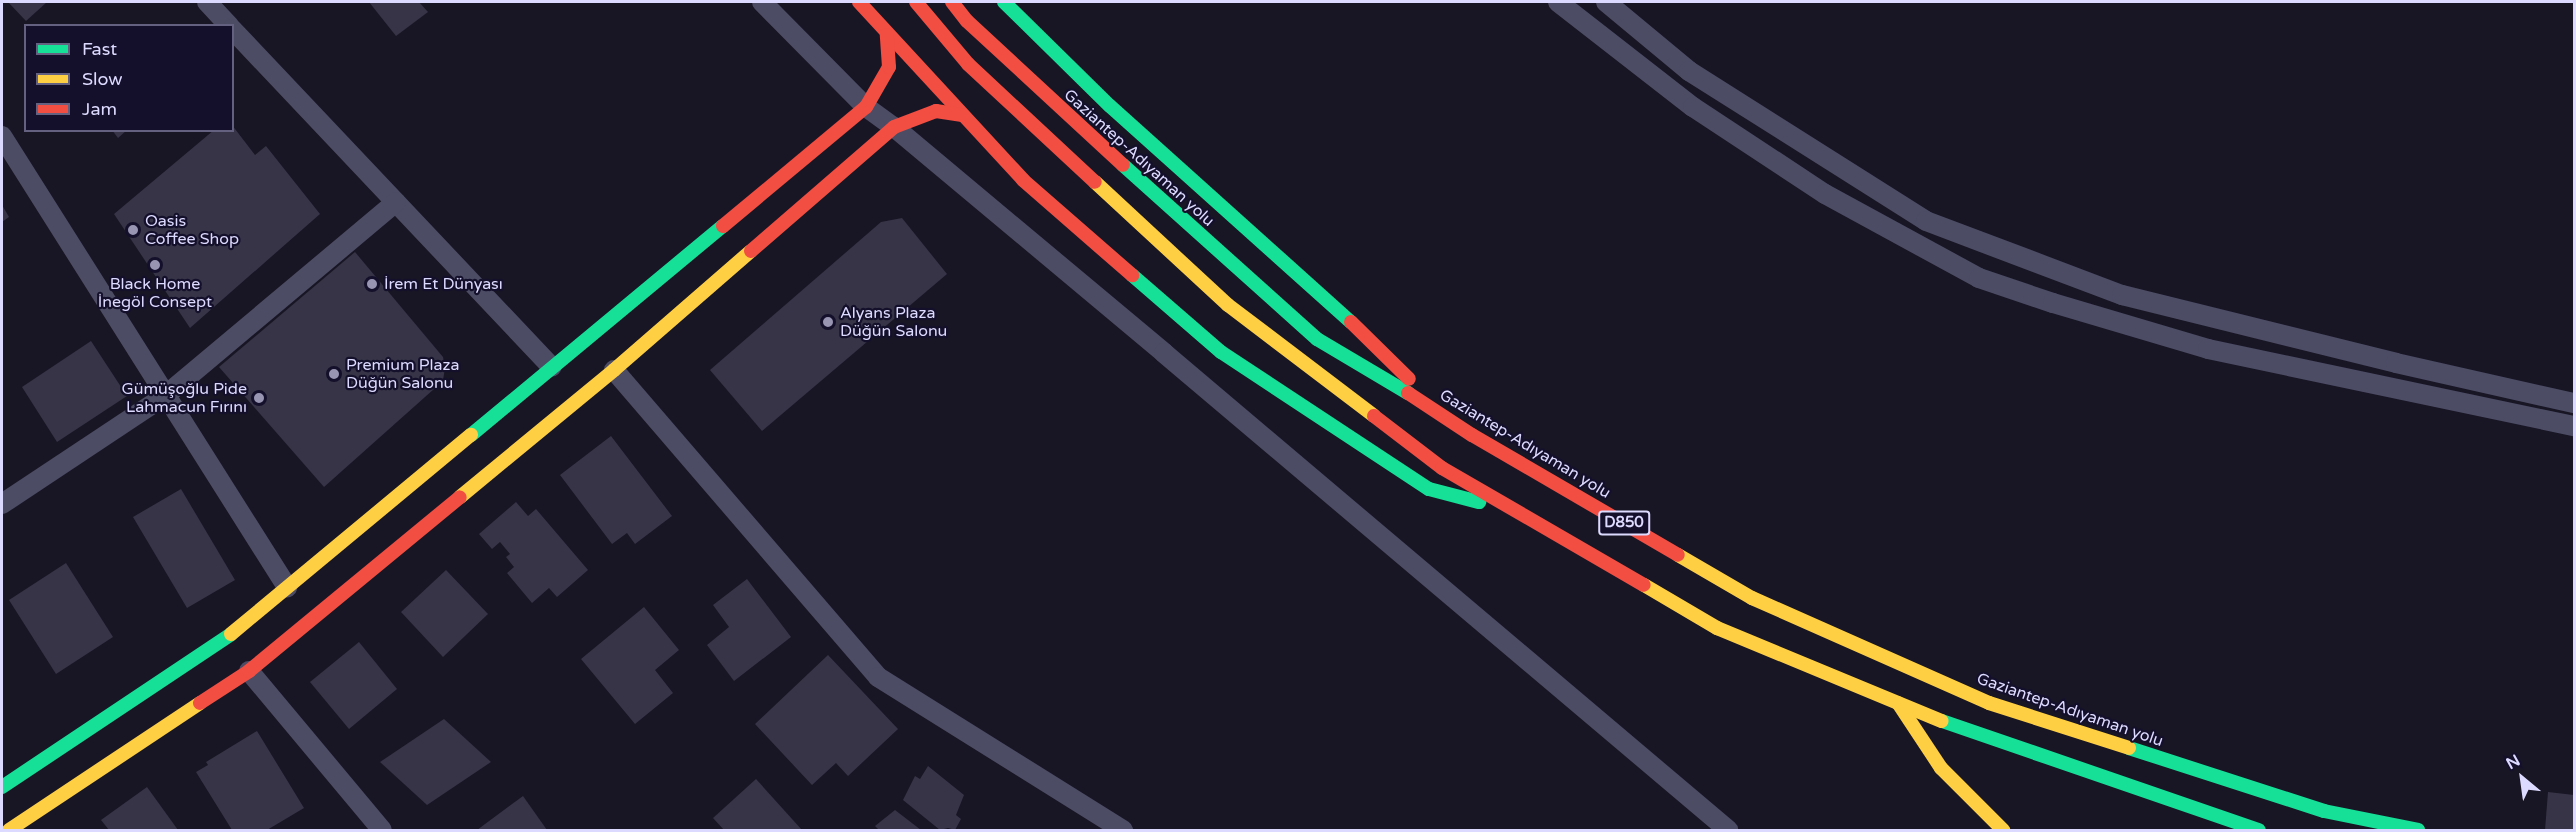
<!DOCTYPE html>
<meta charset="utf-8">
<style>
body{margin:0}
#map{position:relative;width:2576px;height:832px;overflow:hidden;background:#181625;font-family:"Varela Round",sans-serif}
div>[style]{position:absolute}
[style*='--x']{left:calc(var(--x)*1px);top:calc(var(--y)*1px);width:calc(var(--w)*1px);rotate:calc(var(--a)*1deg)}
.building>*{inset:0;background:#363446}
.street>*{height:20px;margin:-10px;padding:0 10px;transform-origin:10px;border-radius:10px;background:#4c4c65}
.fast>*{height:14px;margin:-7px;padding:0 7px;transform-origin:7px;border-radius:7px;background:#16e098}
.slow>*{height:14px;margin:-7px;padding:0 7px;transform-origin:7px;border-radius:7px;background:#ffcf43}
.jam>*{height:14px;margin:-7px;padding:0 7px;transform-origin:7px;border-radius:7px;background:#f24e42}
.dots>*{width:16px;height:16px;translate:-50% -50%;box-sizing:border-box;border:3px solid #14102b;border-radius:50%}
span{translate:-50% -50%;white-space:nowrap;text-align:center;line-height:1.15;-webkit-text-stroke:4.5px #14102b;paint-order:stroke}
.shield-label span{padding:2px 4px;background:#14102b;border:2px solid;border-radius:4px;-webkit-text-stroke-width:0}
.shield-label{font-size:15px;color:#dddaff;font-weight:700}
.street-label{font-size:16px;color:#dddaff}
.poi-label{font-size:16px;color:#dddaff}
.left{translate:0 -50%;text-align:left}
.right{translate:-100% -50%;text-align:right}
.frame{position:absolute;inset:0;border:3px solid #dddaff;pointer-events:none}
.legend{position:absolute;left:24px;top:24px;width:210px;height:108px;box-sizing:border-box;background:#14102b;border:2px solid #646180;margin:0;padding:8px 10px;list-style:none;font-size:18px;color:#dddaff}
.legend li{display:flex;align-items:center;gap:12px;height:30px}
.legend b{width:30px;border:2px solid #646180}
.north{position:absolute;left:2492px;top:748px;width:60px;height:60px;-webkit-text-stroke:4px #14102b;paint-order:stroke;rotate:331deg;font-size:16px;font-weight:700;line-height:24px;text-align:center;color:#dddaff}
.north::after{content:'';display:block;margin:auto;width:21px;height:27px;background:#dddaff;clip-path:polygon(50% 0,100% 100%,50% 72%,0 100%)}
</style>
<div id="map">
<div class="building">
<i style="clip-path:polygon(8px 2px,47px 2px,26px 21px)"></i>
<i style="clip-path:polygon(369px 2px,419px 2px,428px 12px,396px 36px)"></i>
<i style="clip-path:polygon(232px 125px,255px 155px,266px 146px,320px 214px,190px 328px,114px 214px,214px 130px,232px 130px)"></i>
<i style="clip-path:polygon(112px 130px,127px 130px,118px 138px)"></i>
<i style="clip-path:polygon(2px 205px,9px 217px,2px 222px)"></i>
<i style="clip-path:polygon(902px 218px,947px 274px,762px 431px,710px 370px,881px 222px)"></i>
<i style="clip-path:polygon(355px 252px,443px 357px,445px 368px,443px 380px,434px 389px,324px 487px,219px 367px)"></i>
<i style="clip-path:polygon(91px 341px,127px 396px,57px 442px,22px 387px)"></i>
<i style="clip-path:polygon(611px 436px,672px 516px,635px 544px,627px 533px,612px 544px,560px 475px)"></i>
<i style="clip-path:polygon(181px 489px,235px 580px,187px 608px,133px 517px)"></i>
<i style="clip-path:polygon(516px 502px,528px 516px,536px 509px,588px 570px,557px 597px,549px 588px,532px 603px,507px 573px,514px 567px,506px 557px,510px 554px,500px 542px,492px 549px,479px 534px)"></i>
<i style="clip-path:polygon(66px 563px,113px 637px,56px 674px,9px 600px)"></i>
<i style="clip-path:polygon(446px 570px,488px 614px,443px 657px,401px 612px)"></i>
<i style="clip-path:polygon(747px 579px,791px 637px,734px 681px,707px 645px,729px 627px,713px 605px)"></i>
<i style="clip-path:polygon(644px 607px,679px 650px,655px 670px,673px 693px,635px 724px,581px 659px)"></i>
<i style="clip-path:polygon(359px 642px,397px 689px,349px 729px,310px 682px)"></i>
<i style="clip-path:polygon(828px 655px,898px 729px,848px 776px,836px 763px,812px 785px,755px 724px)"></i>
<i style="clip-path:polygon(444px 719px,491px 762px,427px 805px,380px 762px)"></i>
<i style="clip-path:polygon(257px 731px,304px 808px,267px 830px,232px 830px,196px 772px,208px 765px,206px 762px)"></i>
<i style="clip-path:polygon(928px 766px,964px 795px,956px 815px,961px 819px,955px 830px,948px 828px,940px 830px,903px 800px,915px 776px,920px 779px)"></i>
<i style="clip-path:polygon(756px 779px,802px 830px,724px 830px,713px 818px)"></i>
<i style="clip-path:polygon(147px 787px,178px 830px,109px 830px,101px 820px)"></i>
<i style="clip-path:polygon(2548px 792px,2574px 795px,2574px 830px,2545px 830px)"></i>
<i style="clip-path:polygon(523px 796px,547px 830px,477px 830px)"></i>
<i style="clip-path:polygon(895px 810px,921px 830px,879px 830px,875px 826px)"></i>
</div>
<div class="street">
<i style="--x:207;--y:2;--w:33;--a:47"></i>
<i style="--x:762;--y:2;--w:148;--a:45.3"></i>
<i style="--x:866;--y:107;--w:34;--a:36"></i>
<i style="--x:894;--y:127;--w:352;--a:39.9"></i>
<i style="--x:1164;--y:353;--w:739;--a:40.22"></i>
<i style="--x:1558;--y:2;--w:171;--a:37.9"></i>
<i style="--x:1693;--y:107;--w:158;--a:33.4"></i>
<i style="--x:1825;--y:194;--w:175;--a:28.6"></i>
<i style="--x:1979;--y:278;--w:78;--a:18.7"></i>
<i style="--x:2053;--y:303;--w:162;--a:16.5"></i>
<i style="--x:2208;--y:349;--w:374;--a:11.9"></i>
<i style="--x:1606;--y:2;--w:108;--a:39.7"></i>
<i style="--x:1689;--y:71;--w:280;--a:32.3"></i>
<i style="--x:1926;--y:221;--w:210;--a:20.7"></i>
<i style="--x:2122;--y:295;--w:282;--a:13.9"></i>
<i style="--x:2396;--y:363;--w:182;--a:12.7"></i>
<i style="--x:232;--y:29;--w:465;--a:46.6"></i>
<i style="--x:2;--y:136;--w:534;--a:57.71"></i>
<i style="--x:614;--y:370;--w:405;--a:49.3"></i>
<i style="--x:878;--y:677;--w:289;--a:32"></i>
<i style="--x:2;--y:504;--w:197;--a:-33.6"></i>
<i style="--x:166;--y:395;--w:300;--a:-40"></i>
<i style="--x:249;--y:671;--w:207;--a:50.1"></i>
</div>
<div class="fast">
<i style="--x:1004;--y:2;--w:148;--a:44.5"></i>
<i style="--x:1110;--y:106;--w:324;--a:41.9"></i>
<i style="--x:1123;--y:165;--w:261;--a:41.9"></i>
<i style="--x:1317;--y:339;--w:106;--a:30.7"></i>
<i style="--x:1132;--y:275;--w:118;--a:40.9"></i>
<i style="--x:1221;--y:352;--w:249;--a:33.4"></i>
<i style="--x:1429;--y:489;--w:52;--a:14.6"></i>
<i style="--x:471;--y:435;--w:327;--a:-39.7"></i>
<i style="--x:1942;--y:721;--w:335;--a:19"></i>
<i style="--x:2129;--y:748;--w:205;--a:17.9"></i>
<i style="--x:2324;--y:811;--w:96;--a:11.4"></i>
<i style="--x:2;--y:787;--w:275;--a:-33.7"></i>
</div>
<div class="slow">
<i style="--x:1095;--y:182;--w:181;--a:42.8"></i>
<i style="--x:1228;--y:305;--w:183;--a:37.2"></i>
<i style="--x:460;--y:497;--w:200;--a:-39.5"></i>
<i style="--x:614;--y:370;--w:181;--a:-41"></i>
<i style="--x:1678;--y:555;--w:86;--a:30.2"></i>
<i style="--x:1752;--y:598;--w:259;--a:23.9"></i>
<i style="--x:1989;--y:703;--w:147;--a:17.8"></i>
<i style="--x:1644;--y:585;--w:85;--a:30.5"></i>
<i style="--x:1717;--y:628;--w:243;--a:22.5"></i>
<i style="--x:231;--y:634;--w:312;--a:-39.7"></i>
<i style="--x:1898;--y:703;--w:78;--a:56.5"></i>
<i style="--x:1941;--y:768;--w:88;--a:45"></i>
<i style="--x:9;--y:830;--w:229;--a:-33.6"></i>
</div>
<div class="jam">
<i style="--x:859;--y:2;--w:242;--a:47.3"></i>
<i style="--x:1023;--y:180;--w:145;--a:41.1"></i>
<i style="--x:916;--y:2;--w:81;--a:50"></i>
<i style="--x:968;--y:64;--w:173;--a:42.9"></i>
<i style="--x:952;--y:2;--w:24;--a:52"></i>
<i style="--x:967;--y:21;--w:212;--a:42.7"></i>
<i style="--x:723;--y:226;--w:186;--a:-39.8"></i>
<i style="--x:866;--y:107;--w:46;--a:-60.1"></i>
<i style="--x:889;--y:67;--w:32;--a:-94"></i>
<i style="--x:751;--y:251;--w:189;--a:-40.9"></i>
<i style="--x:894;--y:127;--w:45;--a:-20.9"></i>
<i style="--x:936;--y:111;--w:25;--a:9"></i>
<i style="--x:1351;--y:322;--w:81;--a:44.5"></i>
<i style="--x:1408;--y:393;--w:77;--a:33.3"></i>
<i style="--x:1472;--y:435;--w:238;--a:30.2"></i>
<i style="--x:1374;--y:416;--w:86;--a:37.4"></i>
<i style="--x:1442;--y:468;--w:233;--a:30.1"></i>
<i style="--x:200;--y:703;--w:59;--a:-33.1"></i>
<i style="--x:249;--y:671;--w:273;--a:-39.5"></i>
</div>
<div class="dots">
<i style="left:133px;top:230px;background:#9895b3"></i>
<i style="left:155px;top:265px;background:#9895b3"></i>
<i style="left:372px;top:284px;background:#9895b3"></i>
<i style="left:828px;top:322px;background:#9895b3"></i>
<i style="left:334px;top:374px;background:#9895b3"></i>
<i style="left:259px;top:398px;background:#9895b3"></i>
</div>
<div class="shield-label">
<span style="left:1624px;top:523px">D850</span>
</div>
<div class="street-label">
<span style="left:1139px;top:158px;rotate:42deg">Gaziantep-Adıyaman yolu</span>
<span style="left:1525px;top:444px;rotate:31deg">Gaziantep-Adıyaman yolu</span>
<span style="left:2070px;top:710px;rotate:19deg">Gaziantep-Adıyaman yolu</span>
</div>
<div class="poi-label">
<span class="left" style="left:145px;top:230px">Oasis<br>Coffee Shop</span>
<span style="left:155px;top:293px">Black Home<br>İnegöl Consept</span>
<span class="left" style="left:384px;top:284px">İrem Et Dünyası</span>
<span class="left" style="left:840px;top:322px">Alyans Plaza<br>Düğün Salonu</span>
<span class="left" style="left:346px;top:374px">Premium Plaza<br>Düğün Salonu</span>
<span class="right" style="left:247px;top:398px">Gümüşoğlu Pide<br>Lahmacun Fırını</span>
</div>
<div class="frame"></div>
<ul class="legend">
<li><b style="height:8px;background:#16e098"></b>Fast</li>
<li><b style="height:8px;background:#ffcf43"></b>Slow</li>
<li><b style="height:8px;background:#f24e42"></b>Jam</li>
</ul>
<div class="north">N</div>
</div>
